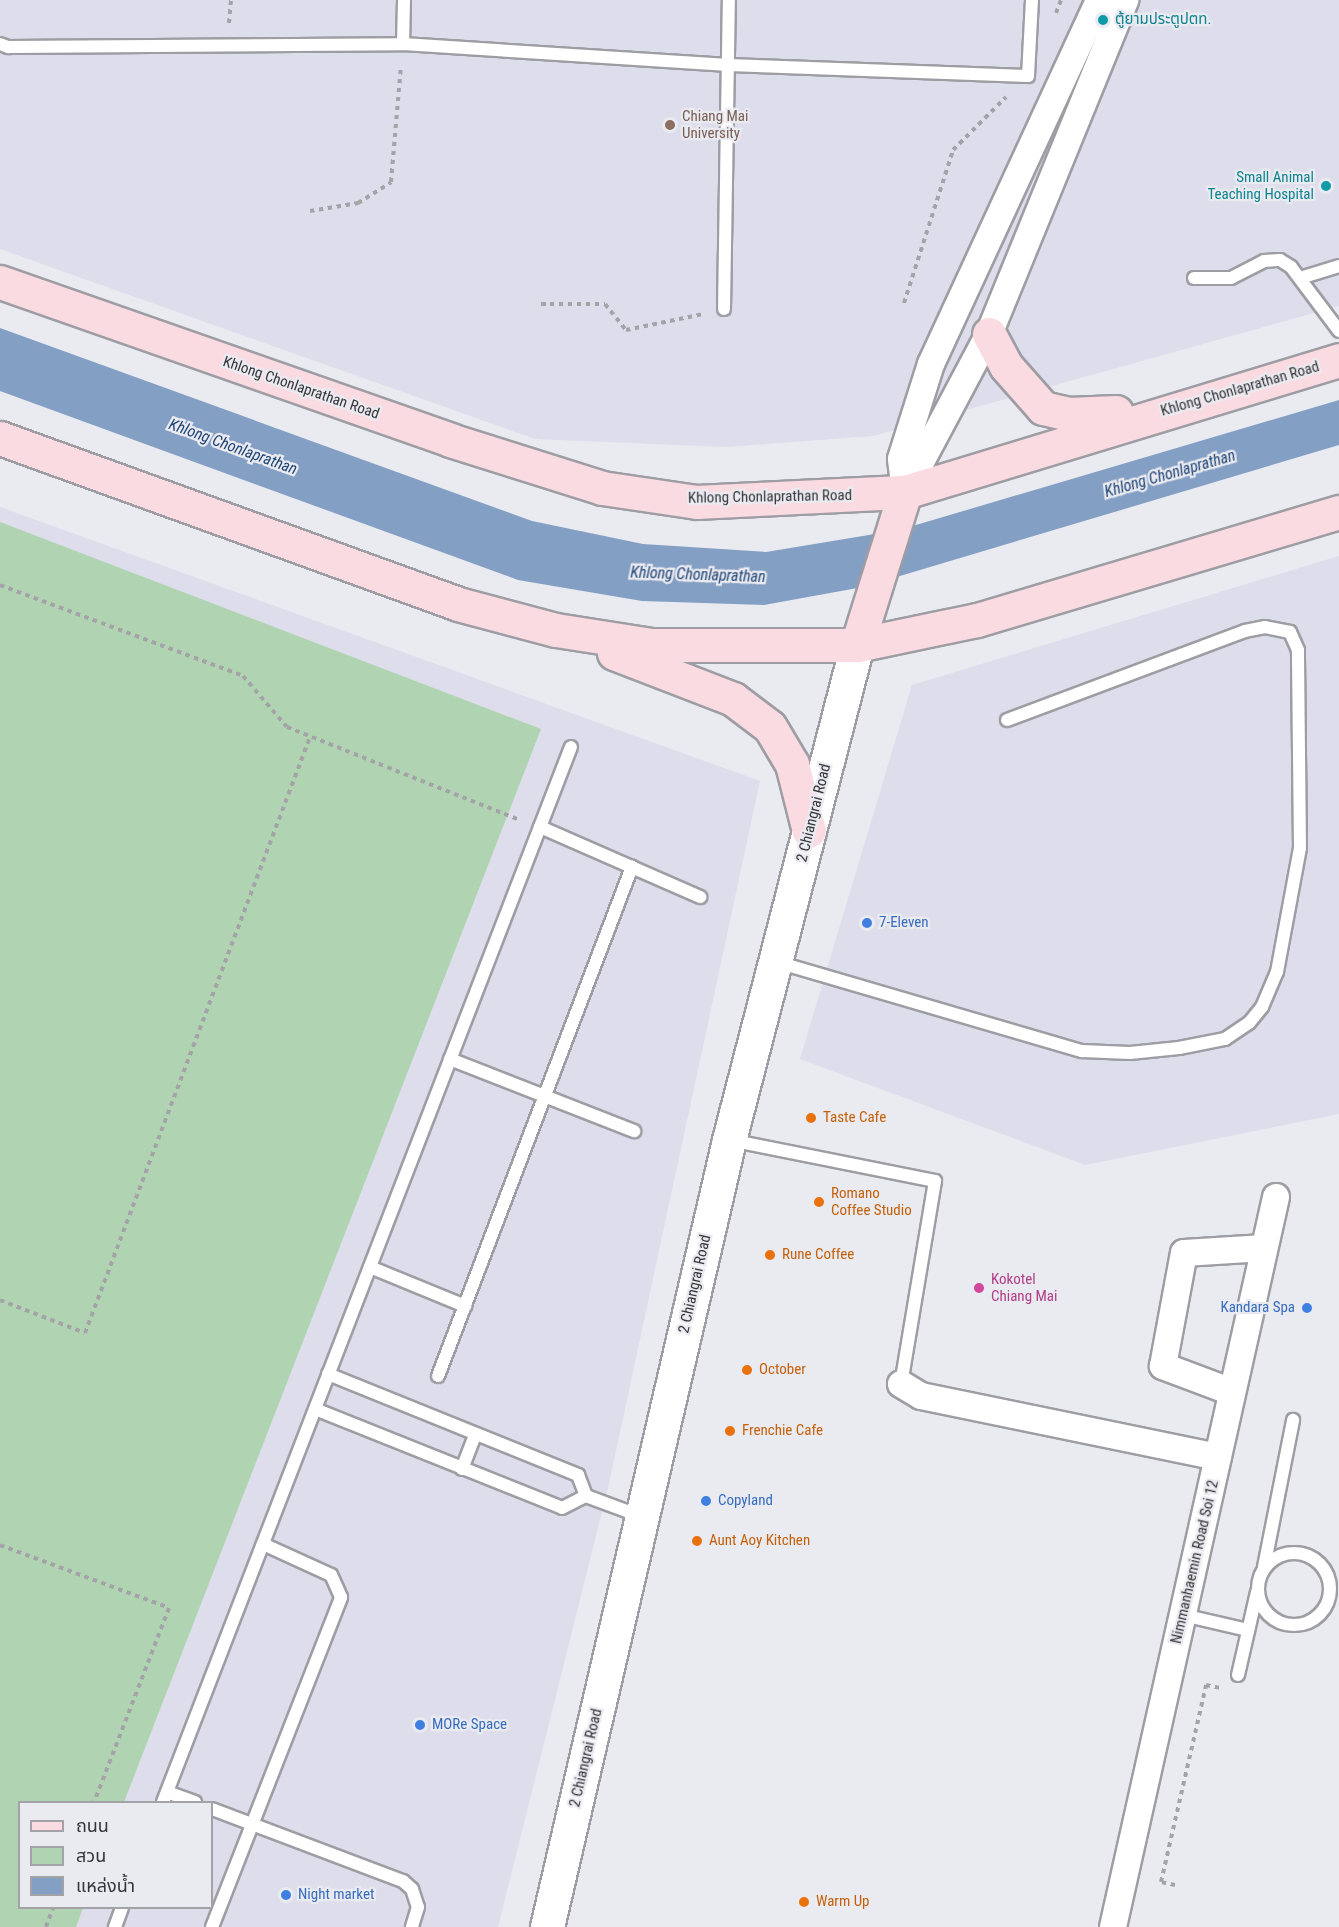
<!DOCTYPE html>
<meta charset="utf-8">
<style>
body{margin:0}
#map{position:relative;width:1339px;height:1927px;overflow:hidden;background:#eaeaf1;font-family:"Roboto Condensed","Noto Sans Thai",sans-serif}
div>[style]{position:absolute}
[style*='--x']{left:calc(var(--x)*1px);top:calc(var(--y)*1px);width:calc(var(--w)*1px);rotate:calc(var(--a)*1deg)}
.built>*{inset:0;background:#ddddec}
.green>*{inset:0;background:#b0d4b1}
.water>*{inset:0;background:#839fc4}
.path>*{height:4px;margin-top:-2px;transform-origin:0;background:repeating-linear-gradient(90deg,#a3a3a8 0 4.5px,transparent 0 9px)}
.roads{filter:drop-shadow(2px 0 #9d9da3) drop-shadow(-2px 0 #9d9da3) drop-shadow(0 2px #9d9da3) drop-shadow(0 -2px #9d9da3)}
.lane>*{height:12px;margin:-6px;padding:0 6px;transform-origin:6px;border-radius:6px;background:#fff}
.lane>.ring{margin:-6px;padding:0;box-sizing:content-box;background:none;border:12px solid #fff;border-radius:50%}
.street>*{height:26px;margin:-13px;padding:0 13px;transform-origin:13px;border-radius:13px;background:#fff}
.secondary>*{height:33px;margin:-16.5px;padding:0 16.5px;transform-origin:16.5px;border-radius:16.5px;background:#fff}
.primary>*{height:33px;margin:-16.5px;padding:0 16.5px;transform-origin:16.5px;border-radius:16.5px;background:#fadbe1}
.dots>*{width:16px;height:16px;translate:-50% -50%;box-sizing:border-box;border:3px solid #eaeaf1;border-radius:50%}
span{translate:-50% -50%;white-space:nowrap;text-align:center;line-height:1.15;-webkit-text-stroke:4.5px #eaeaf1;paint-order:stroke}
.culture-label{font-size:15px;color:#0d838f}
.left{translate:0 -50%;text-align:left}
.right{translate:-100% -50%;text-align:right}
.education-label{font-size:15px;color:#785e54}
.street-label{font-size:15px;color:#353537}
.shop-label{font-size:15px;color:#366cbe}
.food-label{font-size:15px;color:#c56008}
.hotel-label{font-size:15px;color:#b23c85}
.water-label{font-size:16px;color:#1d4474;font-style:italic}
.legend{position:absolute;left:18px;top:1801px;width:195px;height:108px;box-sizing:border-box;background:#eaeaf1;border:2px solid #a2a2a7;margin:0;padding:8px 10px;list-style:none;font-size:18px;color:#353537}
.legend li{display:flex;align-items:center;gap:12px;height:30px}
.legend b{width:30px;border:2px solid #a2a2a7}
</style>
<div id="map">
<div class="built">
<i style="clip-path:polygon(0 0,1339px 0,1339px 306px,873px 436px,726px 447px,535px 439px,0 249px)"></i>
<i style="clip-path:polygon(evenodd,0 507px,760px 781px,608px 1488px,498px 1927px,0 1927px,0 507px,20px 1802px,212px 1802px,212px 1908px,20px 1908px,20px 1802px)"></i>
<i style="clip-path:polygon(1339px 556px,1339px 1114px,1085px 1165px,800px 1059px,912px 685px)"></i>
</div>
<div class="green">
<i style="clip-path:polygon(0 522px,541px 729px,124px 1802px,20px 1802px,20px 1908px,83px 1908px,76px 1927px,0 1927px)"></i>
</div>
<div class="water">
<i style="clip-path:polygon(0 328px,532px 521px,643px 544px,766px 552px,899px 530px,1339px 400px,1339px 445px,863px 587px,764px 605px,642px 601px,518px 580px,0 391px)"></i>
</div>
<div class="path">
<i style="--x:1056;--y:13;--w:14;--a:-69"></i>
<i style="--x:229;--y:23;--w:23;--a:-85"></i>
<i style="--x:310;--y:211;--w:49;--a:-9.5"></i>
<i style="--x:358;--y:203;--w:39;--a:-32"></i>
<i style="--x:391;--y:182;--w:116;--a:-85.1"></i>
<i style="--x:904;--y:303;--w:161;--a:-72.2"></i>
<i style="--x:953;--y:150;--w:75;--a:-45"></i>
<i style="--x:541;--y:304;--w:64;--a:0"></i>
<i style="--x:605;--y:304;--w:33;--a:51"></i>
<i style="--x:626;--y:330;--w:79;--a:-11.7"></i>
<i style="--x:0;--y:585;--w:259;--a:20.5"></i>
<i style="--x:243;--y:676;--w:67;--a:49.2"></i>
<i style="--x:287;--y:727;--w:251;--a:21.8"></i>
<i style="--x:0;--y:1300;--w:91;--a:21.2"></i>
<i style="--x:85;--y:1333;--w:637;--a:-69.32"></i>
<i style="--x:0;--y:1545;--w:180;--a:20.4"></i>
<i style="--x:169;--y:1608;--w:208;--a:111.1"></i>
<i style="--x:1175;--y:1885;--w:14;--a:-168"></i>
<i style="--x:1161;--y:1882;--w:202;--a:-77.1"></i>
<i style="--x:1206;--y:1685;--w:14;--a:12"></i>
<i style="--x:46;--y:1927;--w:20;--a:-70"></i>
</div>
<div class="roads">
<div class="lane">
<i style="--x:0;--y:44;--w:9;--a:21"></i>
<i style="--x:8;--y:47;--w:395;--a:-0.4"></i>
<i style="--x:403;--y:44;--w:326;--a:3.7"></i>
<i style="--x:728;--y:65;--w:300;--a:2.1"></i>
<i style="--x:1028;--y:76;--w:76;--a:-87"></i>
<i style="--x:403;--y:44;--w:44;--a:-88.7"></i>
<i style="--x:1194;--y:278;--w:37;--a:0"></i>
<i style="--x:1231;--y:278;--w:37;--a:-27"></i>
<i style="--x:1264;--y:261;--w:16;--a:-4"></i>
<i style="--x:1280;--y:260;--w:13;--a:32"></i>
<i style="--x:1291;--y:267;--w:80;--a:53.1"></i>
<i style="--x:1300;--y:278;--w:41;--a:-17.1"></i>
<i style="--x:724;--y:309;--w:309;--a:-89.1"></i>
<i style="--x:540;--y:827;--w:175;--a:23.6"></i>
<i style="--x:777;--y:962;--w:318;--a:16.3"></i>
<i style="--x:1082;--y:1051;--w:48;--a:2.4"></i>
<i style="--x:1130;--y:1053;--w:49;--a:-5.8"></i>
<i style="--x:1179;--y:1048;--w:47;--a:-11.1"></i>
<i style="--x:1225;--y:1039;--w:29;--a:-34"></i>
<i style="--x:1249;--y:1023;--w:21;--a:-51"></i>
<i style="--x:1262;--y:1007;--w:38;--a:-67"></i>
<i style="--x:1277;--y:972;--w:126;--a:-79.5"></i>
<i style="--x:1300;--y:848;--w:198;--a:-90.6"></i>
<i style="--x:1298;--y:650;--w:20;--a:-114"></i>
<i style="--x:1290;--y:632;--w:25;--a:-169"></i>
<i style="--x:1265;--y:627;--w:20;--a:169"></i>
<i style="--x:1245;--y:631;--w:254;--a:159.5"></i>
<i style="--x:450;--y:1059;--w:198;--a:21.4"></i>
<i style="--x:730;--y:1140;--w:209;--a:11.3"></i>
<i style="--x:935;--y:1181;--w:206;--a:99.5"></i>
<i style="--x:370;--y:1267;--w:103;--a:22.3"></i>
<i style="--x:328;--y:1374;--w:270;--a:22"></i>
<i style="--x:578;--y:1475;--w:22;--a:69"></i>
<i style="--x:586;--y:1496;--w:58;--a:20.3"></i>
<i style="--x:438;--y:1376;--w:545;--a:-69.14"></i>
<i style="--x:315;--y:1409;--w:266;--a:21.8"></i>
<i style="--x:562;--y:1508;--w:27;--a:-27"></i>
<i style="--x:462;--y:1469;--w:36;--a:-69"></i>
<i class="ring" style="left:1258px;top:1553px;width:60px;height:60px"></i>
<i style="--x:1264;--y:1567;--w:150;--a:-78.8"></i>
<i style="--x:1183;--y:1615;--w:67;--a:13"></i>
<i style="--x:1238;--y:1675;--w:85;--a:-77.1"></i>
<i style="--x:167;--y:1792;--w:30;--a:20"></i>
<i style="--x:163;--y:1802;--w:1131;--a:-68.86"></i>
<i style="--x:212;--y:1809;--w:204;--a:20.7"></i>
<i style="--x:403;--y:1881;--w:12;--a:42"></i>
<i style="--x:412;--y:1889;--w:19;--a:72"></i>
<i style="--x:418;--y:1907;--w:21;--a:107"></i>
<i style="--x:115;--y:1927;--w:20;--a:-70"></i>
<i style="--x:212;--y:1927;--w:354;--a:-68.6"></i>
<i style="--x:341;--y:1597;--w:24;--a:-114"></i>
<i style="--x:331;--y:1575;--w:75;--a:-155.5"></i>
</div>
<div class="street">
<i style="--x:905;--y:492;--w:179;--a:-62"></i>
<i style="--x:989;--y:334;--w:361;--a:-67.8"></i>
<i style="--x:905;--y:492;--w:33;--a:-97"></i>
<i style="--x:901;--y:459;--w:100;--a:-72.5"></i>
<i style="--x:931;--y:364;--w:401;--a:-65.2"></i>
<i style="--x:901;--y:1384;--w:23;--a:31"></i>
<i style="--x:921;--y:1396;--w:303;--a:11.6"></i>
<i style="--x:1232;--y:1392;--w:74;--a:-159.4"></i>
<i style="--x:1163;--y:1366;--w:115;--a:-79.5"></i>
<i style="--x:1184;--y:1253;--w:80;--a:-3.6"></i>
<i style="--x:1113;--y:1927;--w:748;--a:-77.41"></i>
</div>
<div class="secondary">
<i style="--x:547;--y:1927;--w:808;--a:-76.98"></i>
<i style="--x:729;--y:1140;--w:511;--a:-75.5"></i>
</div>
<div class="primary">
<i style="--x:0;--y:282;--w:477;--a:19.3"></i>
<i style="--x:450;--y:440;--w:159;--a:17.5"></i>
<i style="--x:602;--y:488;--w:96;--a:8.4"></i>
<i style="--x:697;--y:502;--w:208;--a:-2.8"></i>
<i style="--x:905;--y:492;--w:454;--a:-16.9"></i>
<i style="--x:989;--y:334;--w:36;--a:62"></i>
<i style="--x:1006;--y:366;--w:56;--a:48.6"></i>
<i style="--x:1043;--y:408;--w:26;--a:13"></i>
<i style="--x:1068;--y:414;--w:48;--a:-2.4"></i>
<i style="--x:0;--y:438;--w:487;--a:19.9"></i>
<i style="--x:458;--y:604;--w:101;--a:14.9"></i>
<i style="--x:556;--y:630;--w:97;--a:8.9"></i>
<i style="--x:652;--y:645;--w:205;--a:0"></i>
<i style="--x:857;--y:645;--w:123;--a:-11.8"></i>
<i style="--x:977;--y:620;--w:378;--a:-16.6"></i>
<i style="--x:857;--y:645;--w:160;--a:-72.6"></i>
<i style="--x:614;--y:653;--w:128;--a:21.1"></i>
<i style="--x:733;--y:699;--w:46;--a:37.1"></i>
<i style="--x:770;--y:727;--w:43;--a:59.3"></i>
<i style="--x:792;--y:764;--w:69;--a:75.8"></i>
</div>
</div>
<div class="dots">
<i style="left:1103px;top:20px;background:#0f9aa8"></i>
<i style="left:670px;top:125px;background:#8d6e63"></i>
<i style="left:1326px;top:186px;background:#0f9aa8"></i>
<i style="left:867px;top:923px;background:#3f7fe0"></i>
<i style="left:811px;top:1118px;background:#e8710a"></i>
<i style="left:819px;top:1202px;background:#e8710a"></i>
<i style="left:770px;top:1255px;background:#e8710a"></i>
<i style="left:979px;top:1288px;background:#d1479c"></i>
<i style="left:1307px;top:1308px;background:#3f7fe0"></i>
<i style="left:747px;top:1370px;background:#e8710a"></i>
<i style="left:730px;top:1431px;background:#e8710a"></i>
<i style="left:706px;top:1501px;background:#3f7fe0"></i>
<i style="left:697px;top:1541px;background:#e8710a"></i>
<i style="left:420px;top:1725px;background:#3f7fe0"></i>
<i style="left:286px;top:1895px;background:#3f7fe0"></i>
<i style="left:804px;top:1902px;background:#e8710a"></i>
</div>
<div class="culture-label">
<span class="left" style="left:1115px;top:20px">ตู้ยามประตูปตท.</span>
<span class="right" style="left:1314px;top:186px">Small Animal<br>Teaching Hospital</span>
</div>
<div class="education-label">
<span class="left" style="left:682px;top:125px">Chiang Mai<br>University</span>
</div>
<div class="street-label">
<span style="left:301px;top:388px;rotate:19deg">Khlong Chonlaprathan Road</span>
<span style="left:1240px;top:389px;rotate:-16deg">Khlong Chonlaprathan Road</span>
<span style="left:770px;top:497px;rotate:-1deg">Khlong Chonlaprathan Road</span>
<span style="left:814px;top:813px;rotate:-76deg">2 Chiangrai Road</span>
<span style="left:695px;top:1284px;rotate:-77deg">2 Chiangrai Road</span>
<span style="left:1195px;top:1562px;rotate:-77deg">Nimmanhaemin Road Soi 12</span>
<span style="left:586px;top:1758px;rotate:-77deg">2 Chiangrai Road</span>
</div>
<div class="shop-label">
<span class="left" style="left:879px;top:923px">7-Eleven</span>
<span class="right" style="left:1295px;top:1308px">Kandara Spa</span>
<span class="left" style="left:718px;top:1501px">Copyland</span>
<span class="left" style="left:432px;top:1725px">MORe Space</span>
<span class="left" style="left:298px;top:1895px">Night market</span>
</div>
<div class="food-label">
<span class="left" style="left:823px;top:1118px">Taste Cafe</span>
<span class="left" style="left:831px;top:1202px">Romano<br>Coffee Studio</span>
<span class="left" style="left:782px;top:1255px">Rune Coffee</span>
<span class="left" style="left:759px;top:1370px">October</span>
<span class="left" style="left:742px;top:1431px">Frenchie Cafe</span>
<span class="left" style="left:709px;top:1541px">Aunt Aoy Kitchen</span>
<span class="left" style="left:816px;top:1902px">Warm Up</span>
</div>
<div class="hotel-label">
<span class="left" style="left:991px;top:1288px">Kokotel<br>Chiang Mai</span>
</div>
<div class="water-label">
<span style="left:233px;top:447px;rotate:20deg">Khlong Chonlaprathan</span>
<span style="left:1170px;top:474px;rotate:-16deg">Khlong Chonlaprathan</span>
<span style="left:698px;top:575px;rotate:2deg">Khlong Chonlaprathan</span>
</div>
<ul class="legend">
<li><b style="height:8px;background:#fadbe1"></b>ถนน</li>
<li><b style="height:16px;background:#b0d4b1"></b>สวน</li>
<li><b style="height:16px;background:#839fc4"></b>แหล่งน้ำ</li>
</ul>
</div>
